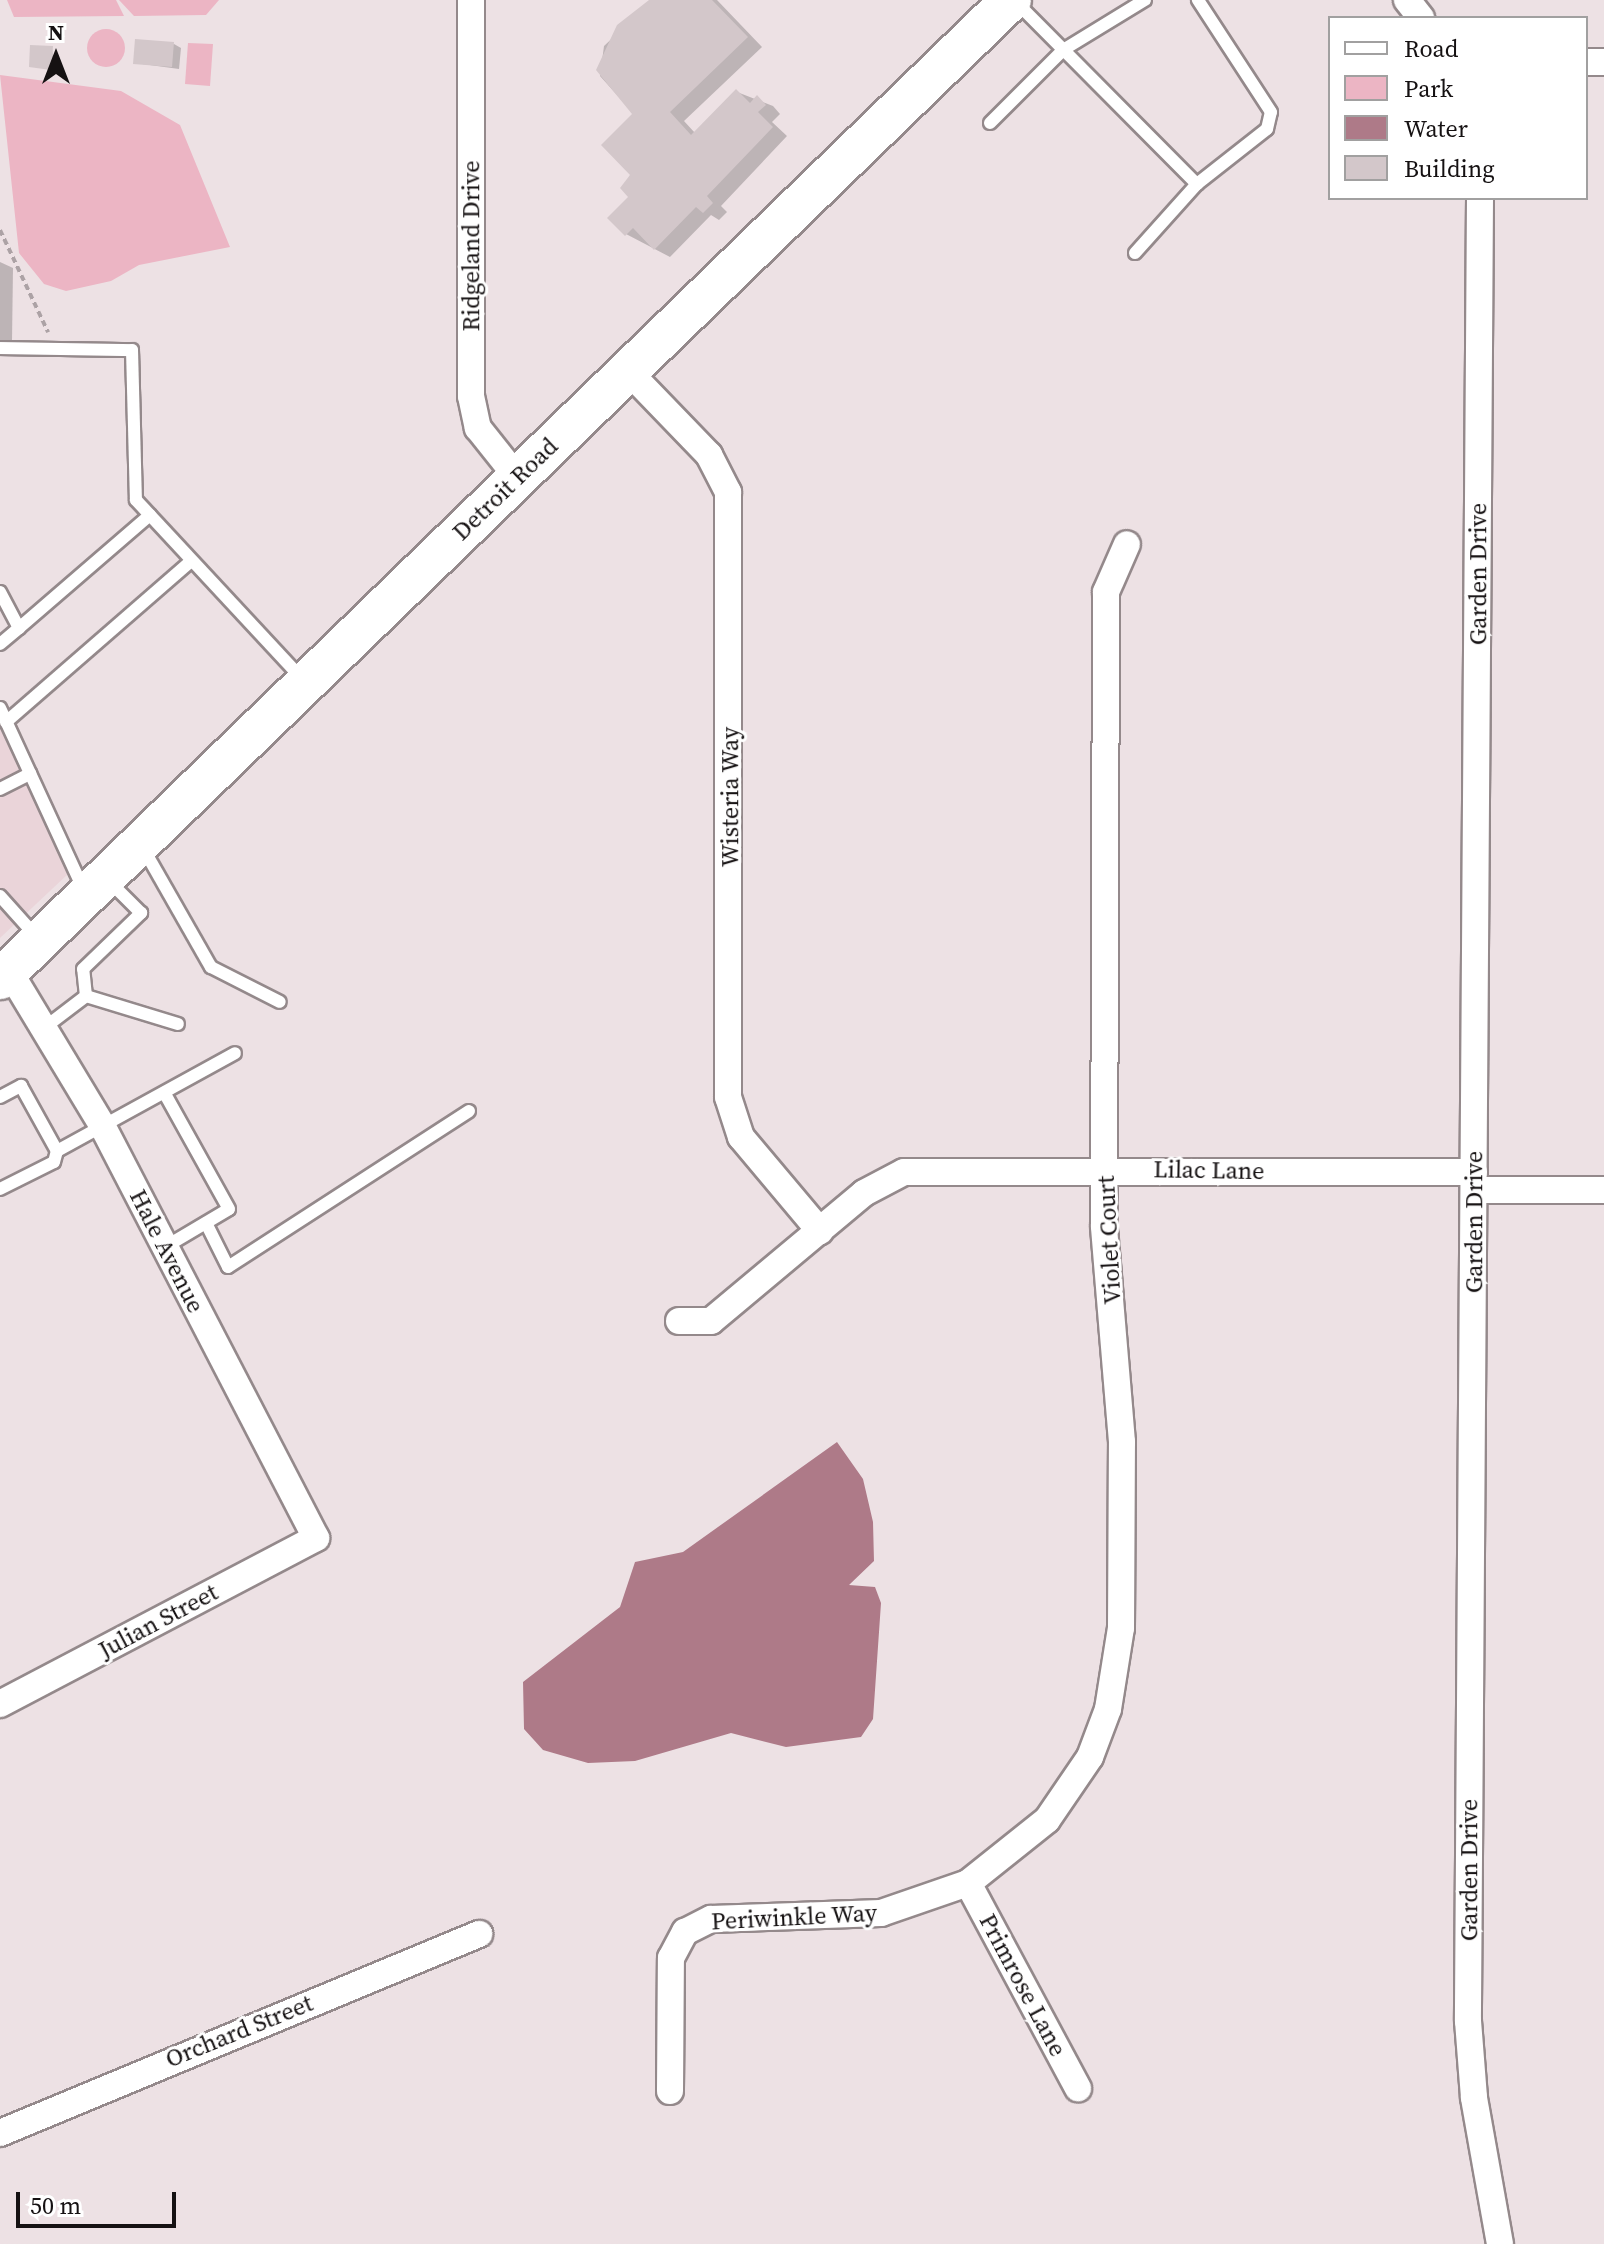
<!DOCTYPE html>
<style>
body{margin:0}
#map{position:relative;width:1604px;height:2244px;overflow:hidden;background:#ede1e4;font-family:"Source Serif 4",serif}
div>[style]{position:absolute}
[style*='--x']{left:calc(var(--x)*1px);top:calc(var(--y)*1px);width:calc(var(--w)*1px);rotate:calc(var(--a)*1deg)}
.built>*{inset:0;background:#ead4d9}
.green>*{inset:0;background:#ecb5c4}
.round{border-radius:50%}
.water>*{inset:0;background:#ae7a88}
.shadow>*{inset:0;background:#0003}
.building>*{inset:0;background:#d3c7ca}
.path>*{height:4px;margin-top:-2px;transform-origin:0;background:repeating-linear-gradient(90deg,#aca2a5 0 6px,transparent 0 10px)}
.roads{filter:drop-shadow(2px 0 #94898b) drop-shadow(-2px 0 #94898b) drop-shadow(0 2px #94898b) drop-shadow(0 -2px #94898b)}
.lane>*{height:12px;margin:-6px;padding:0 6px;transform-origin:6px;border-radius:6px;background:#fff}
.street>*{height:26px;margin:-13px;padding:0 13px;transform-origin:13px;border-radius:13px;background:#fff}
.primary>*{height:40px;margin:-20px;padding:0 20px;transform-origin:20px;border-radius:20px;background:#fff}
span{translate:-50% -50%;white-space:nowrap;text-align:center;line-height:1.15;-webkit-text-stroke:6px #fff;paint-order:stroke}
.street-label{font-size:24px;color:#151112}
.legend{position:absolute;left:1328px;top:16px;width:260px;height:184px;box-sizing:border-box;background:#fff;border:2px solid #a1a0a0;margin:0;padding:10px 14px;list-style:none;font-size:24px;color:#151112}
.legend li{display:flex;align-items:center;gap:16px;height:40px}
.legend b{width:40px;border:2px solid #a1a0a0}
.north{position:absolute;left:16px;top:16px;width:80px;height:80px;-webkit-text-stroke:6px #fff;paint-order:stroke;rotate:0deg;font-size:22px;font-weight:700;line-height:32px;text-align:center;color:#151112}
.north::after{content:'';display:block;margin:auto;width:28px;height:36px;background:#151112;clip-path:polygon(50% 0,100% 100%,50% 72%,0 100%)}
.scale{position:absolute;left:16px;top:2192px;width:160px;height:36px;box-sizing:border-box;border:4px solid #151112;border-top:0;padding-left:10px;font-size:24px;line-height:28px;white-space:nowrap;color:#151112;-webkit-text-stroke:6px #fff;paint-order:stroke}
</style>
<div id="map">
<div class="built">
<i style="clip-path:polygon(0 726px,68px 874px,0 938px)"></i>
</div>
<div class="green">
<i style="clip-path:polygon(7px 0,116px 0,124px 16px,14px 17px)"></i>
<i style="clip-path:polygon(119px 0,219px 0,206px 15px,134px 16px)"></i>
<i class="round" style="left:87px;top:29px;width:38px;height:38px"></i>
<i style="clip-path:polygon(188px 43px,213px 44px,210px 86px,185px 84px)"></i>
<i style="clip-path:polygon(0 75px,121px 91px,180px 125px,230px 247px,139px 265px,111px 281px,66px 291px,44px 284px,19px 253px)"></i>
</div>
<div class="water">
<i style="clip-path:polygon(837px 1442px,863px 1479px,873px 1522px,874px 1561px,849px 1585px,875px 1587px,881px 1603px,873px 1719px,861px 1737px,786px 1747px,731px 1733px,635px 1761px,588px 1763px,543px 1750px,524px 1729px,523px 1682px,620px 1607px,635px 1562px,683px 1552px)"></i>
</div>
<div class="shadow">
<i style="clip-path:polygon(653px 0,717px 0,762px 47px,684px 121px,695px 133px,737px 92px,773px 106px,780px 114px,772px 122px,787px 136px,721px 206px,727px 212px,719px 220px,711px 215px,670px 257px,626px 234px,634px 114px,600px 76px,604px 46px)"></i>
<i style="clip-path:polygon(174px 44px,181px 48px,179px 69px,135px 63px)"></i>
<i style="clip-path:polygon(52px 48px,54px 70px,31px 66px)"></i>
<i style="clip-path:polygon(0 262px,13px 268px,12px 341px,0 341px)"></i>
</div>
<div class="building">
<i style="clip-path:polygon(649px 0,712px 0,748px 37px,670px 112px,691px 135px,736px 89px,750px 103px,757px 95px,766px 105px,758px 112px,773px 127px,707px 196px,713px 203px,703px 213px,696px 207px,654px 250px,633px 228px,625px 236px,607px 218px,628px 197px,620px 188px,630px 175px,601px 145px,632px 114px,596px 70px,617px 25px)"></i>
<i style="clip-path:polygon(135px 39px,174px 42px,172px 67px,133px 64px)"></i>
<i style="clip-path:polygon(30px 45px,53px 46px,51px 70px,29px 67px)"></i>
</div>
<div class="path">
<i style="--x:0;--y:230;--w:113;--a:64.8"></i>
</div>
<div class="roads">
<div class="lane">
<i style="--x:1016;--y:2;--w:257;--a:45.2"></i>
<i style="--x:990;--y:123;--w:103;--a:-45"></i>
<i style="--x:1063;--y:50;--w:96;--a:-31.4"></i>
<i style="--x:1135;--y:253;--w:93;--a:-48.1"></i>
<i style="--x:1197;--y:184;--w:89;--a:-38.2"></i>
<i style="--x:1267;--y:129;--w:17;--a:-77"></i>
<i style="--x:1271;--y:112;--w:134;--a:-123.1"></i>
<i style="--x:0;--y:348;--w:132;--a:0.9"></i>
<i style="--x:132;--y:350;--w:150;--a:88.5"></i>
<i style="--x:136;--y:500;--w:246;--a:47.1"></i>
<i style="--x:0;--y:592;--w:41;--a:62.2"></i>
<i style="--x:19;--y:628;--w:173;--a:-40.8"></i>
<i style="--x:0;--y:644;--w:25;--a:-40"></i>
<i style="--x:0;--y:708;--w:201;--a:65.3"></i>
<i style="--x:6;--y:722;--w:245;--a:-41"></i>
<i style="--x:0;--y:789;--w:34;--a:-27"></i>
<i style="--x:143;--y:848;--w:137;--a:60.3"></i>
<i style="--x:211;--y:967;--w:77;--a:26.9"></i>
<i style="--x:0;--y:896;--w:52;--a:48.1"></i>
<i style="--x:86;--y:996;--w:96;--a:16.9"></i>
<i style="--x:44;--y:1028;--w:53;--a:-37.3"></i>
<i style="--x:86;--y:996;--w:27;--a:-96"></i>
<i style="--x:83;--y:969;--w:81;--a:-44"></i>
<i style="--x:141;--y:913;--w:44;--a:-135"></i>
<i style="--x:0;--y:1097;--w:24;--a:-28"></i>
<i style="--x:21;--y:1086;--w:74;--a:61"></i>
<i style="--x:57;--y:1151;--w:203;--a:-28.8"></i>
<i style="--x:0;--y:1189;--w:60;--a:-26.6"></i>
<i style="--x:54;--y:1162;--w:11;--a:-75"></i>
<i style="--x:206;--y:1223;--w:49;--a:63.4"></i>
<i style="--x:228;--y:1267;--w:287;--a:-32.9"></i>
<i style="--x:165;--y:1247;--w:74;--a:-30.7"></i>
<i style="--x:229;--y:1209;--w:129;--a:-119.1"></i>
</div>
<div class="street">
<i style="--x:471;--y:0;--w:396;--a:90"></i>
<i style="--x:471;--y:396;--w:33;--a:78"></i>
<i style="--x:478;--y:428;--w:63;--a:51.5"></i>
<i style="--x:1407;--y:0;--w:23;--a:52"></i>
<i style="--x:1586;--y:62;--w:18;--a:0"></i>
<i style="--x:1480;--y:198;--w:1823;--a:90.38"></i>
<i style="--x:1468;--y:2021;--w:77;--a:85.5"></i>
<i style="--x:1474;--y:2098;--w:148;--a:79.9"></i>
<i style="--x:628;--y:371;--w:117;--a:46"></i>
<i style="--x:709;--y:455;--w:42;--a:62.8"></i>
<i style="--x:728;--y:492;--w:605;--a:90"></i>
<i style="--x:728;--y:1097;--w:42;--a:72"></i>
<i style="--x:741;--y:1137;--w:123;--a:50"></i>
<i style="--x:1474;--y:1190;--w:130;--a:0"></i>
<i style="--x:679;--y:1321;--w:32;--a:0"></i>
<i style="--x:711;--y:1321;--w:199;--a:-39.9"></i>
<i style="--x:864;--y:1193;--w:45;--a:-27.7"></i>
<i style="--x:904;--y:1172;--w:570;--a:0"></i>
<i style="--x:0;--y:1704;--w:357;--a:-27.7"></i>
<i style="--x:316;--y:1538;--w:465;--a:-117.4"></i>
<i style="--x:102;--y:1125;--w:180;--a:-121.1"></i>
<i style="--x:968;--y:1883;--w:233;--a:61.8"></i>
<i style="--x:670;--y:2091;--w:133;--a:-89.6"></i>
<i style="--x:671;--y:1958;--w:30;--a:-62"></i>
<i style="--x:685;--y:1932;--w:29;--a:-27"></i>
<i style="--x:711;--y:1919;--w:170;--a:-2"></i>
<i style="--x:881;--y:1913;--w:92;--a:-19"></i>
<i style="--x:968;--y:1883;--w:101;--a:-38.6"></i>
<i style="--x:1047;--y:1820;--w:76;--a:-55.7"></i>
<i style="--x:1090;--y:1757;--w:51;--a:-69.4"></i>
<i style="--x:1108;--y:1709;--w:82;--a:-80.9"></i>
<i style="--x:1121;--y:1628;--w:186;--a:-89.7"></i>
<i style="--x:1122;--y:1442;--w:217;--a:-94.8"></i>
<i style="--x:1104;--y:1226;--w:634;--a:-89.82"></i>
<i style="--x:1106;--y:592;--w:52;--a:-66.4"></i>
<i style="--x:0;--y:2133;--w:519;--a:-22.56"></i>
</div>
<div class="primary">
<i style="--x:0;--y:979;--w:1407;--a:-44.08"></i>
</div>
</div>
<div class="street-label">
<span style="left:471px;top:246px;rotate:-90deg">Ridgeland Drive</span>
<span style="left:505px;top:489px;rotate:-44deg">Detroit Road</span>
<span style="left:1478px;top:574px;rotate:-90deg">Garden Drive</span>
<span style="left:730px;top:797px;rotate:-90deg">Wisteria Way</span>
<span style="left:1209px;top:1170px;rotate:1deg">Lilac Lane</span>
<span style="left:1474px;top:1222px;rotate:-90deg">Garden Drive</span>
<span style="left:1109px;top:1240px;rotate:-93deg">Violet Court</span>
<span style="left:167px;top:1251px;rotate:63deg">Hale Avenue</span>
<span style="left:158px;top:1621px;rotate:-28deg">Julian Street</span>
<span style="left:1469px;top:1870px;rotate:-90deg">Garden Drive</span>
<span style="left:794px;top:1917px;rotate:-3deg">Periwinkle Way</span>
<span style="left:1023px;top:1985px;rotate:62deg">Primrose Lane</span>
<span style="left:239px;top:2031px;rotate:-22deg">Orchard Street</span>
</div>
<ul class="legend">
<li><b style="height:10px;background:#fff"></b>Road</li>
<li><b style="height:22px;background:#ecb5c4"></b>Park</li>
<li><b style="height:22px;background:#ae7a88"></b>Water</li>
<li><b style="height:22px;background:#d3c7ca"></b>Building</li>
</ul>
<div class="north">N</div>
<div class="scale">50 m</div>
</div>
